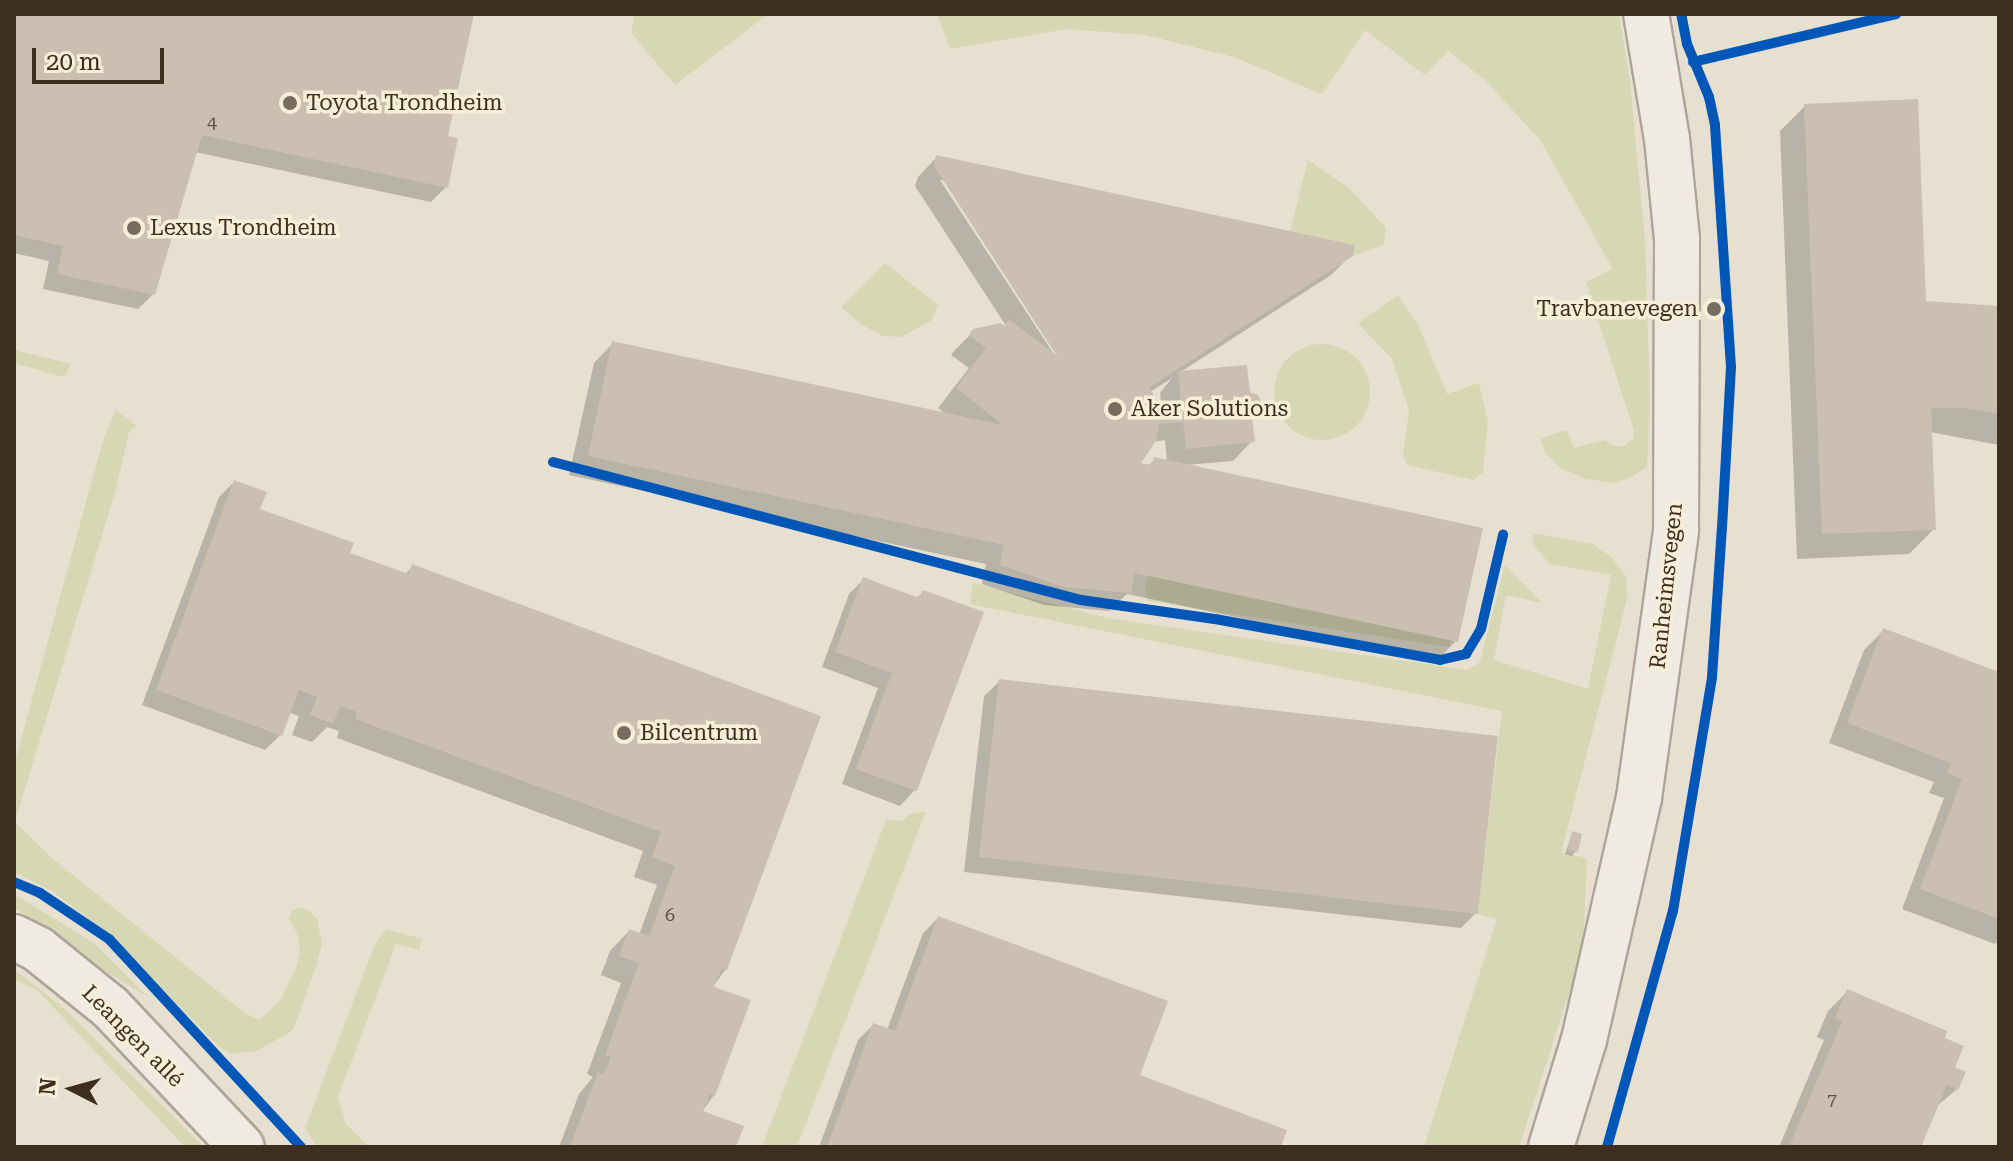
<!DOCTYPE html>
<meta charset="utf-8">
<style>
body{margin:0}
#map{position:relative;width:2013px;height:1161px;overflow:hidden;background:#e7e0d1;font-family:"Roboto Serif",serif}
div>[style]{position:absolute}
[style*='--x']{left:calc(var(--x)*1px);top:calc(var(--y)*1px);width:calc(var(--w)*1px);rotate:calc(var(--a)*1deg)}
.green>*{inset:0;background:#d6d7b3}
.round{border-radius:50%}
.shadow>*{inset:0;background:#0003}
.building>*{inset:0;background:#cbbfb2}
.roads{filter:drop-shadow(2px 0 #ada599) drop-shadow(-2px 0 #ada599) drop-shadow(0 2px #ada599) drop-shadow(0 -2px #ada599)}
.minor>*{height:44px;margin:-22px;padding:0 22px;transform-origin:22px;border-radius:22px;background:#efebe3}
.cycleway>*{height:10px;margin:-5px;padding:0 5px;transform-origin:5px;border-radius:5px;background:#0057b8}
.dots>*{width:22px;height:22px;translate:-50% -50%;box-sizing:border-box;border:4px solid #f7eed8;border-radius:50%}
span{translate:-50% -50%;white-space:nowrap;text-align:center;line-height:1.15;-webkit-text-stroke:7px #f7eed8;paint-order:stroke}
.number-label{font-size:18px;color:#605244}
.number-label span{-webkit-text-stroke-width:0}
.poi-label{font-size:22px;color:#3d2e20}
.left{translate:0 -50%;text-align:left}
.right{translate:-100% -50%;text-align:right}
.street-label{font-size:22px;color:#3d2e20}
.frame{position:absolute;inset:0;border:16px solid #3d2e20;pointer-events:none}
.north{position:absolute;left:32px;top:1049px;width:80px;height:80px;-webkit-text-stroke:6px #f7eed8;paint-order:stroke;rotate:276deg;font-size:22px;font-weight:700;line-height:32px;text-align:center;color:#3d2e20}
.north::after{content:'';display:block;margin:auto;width:28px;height:36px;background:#3d2e20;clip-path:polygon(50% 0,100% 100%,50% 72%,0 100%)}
.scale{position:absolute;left:32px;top:48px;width:132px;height:36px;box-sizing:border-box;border:4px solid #3d2e20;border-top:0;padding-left:10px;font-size:24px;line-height:28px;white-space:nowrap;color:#3d2e20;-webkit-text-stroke:6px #f7eed8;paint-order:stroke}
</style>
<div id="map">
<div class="green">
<i style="clip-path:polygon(635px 14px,768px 14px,675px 85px,631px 33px)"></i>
<i style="clip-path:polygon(937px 14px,1619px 14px,1630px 81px,1645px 241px,1650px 400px,1647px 467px,1632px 477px,1615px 483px,1586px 479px,1562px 469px,1545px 453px,1540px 438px,1567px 430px,1574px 448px,1605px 440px,1613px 446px,1624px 446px,1633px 439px,1634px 431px,1586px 282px,1613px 269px,1540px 140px,1485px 80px,1448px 51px,1425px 75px,1365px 30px,1322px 94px,1234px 57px,1146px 35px,1067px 29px,950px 49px)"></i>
<i style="clip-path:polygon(1308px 160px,1349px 188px,1386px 228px,1384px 245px,1353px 256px,1355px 245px,1290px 231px)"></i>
<i style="clip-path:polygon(885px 263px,938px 305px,931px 321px,901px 337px,883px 336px,862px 325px,841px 307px)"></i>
<i style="clip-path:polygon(1398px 295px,1418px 325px,1447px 394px,1479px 383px,1488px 422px,1483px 472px,1474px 480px,1407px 465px,1403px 455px,1409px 410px,1392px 359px,1358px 323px)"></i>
<i class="round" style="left:1274px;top:344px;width:96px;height:96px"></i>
<i style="clip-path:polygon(14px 350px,51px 359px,71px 364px,64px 377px,14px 363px)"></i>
<i style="clip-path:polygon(116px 410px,136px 426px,129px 432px,116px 489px,15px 822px,53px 859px,245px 1013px,259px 1020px,280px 1001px,296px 968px,300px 952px,297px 933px,289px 919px,292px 911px,298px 907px,308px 910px,317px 919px,322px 944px,316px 967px,293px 1030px,257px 1051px,231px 1054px,219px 1046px,100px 927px,52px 891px,14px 872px,14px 765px,103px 440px)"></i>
<i style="clip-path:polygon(1533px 533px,1593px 544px,1612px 558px,1626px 576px,1627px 599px,1561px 853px,1587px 858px,1583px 950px,1519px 1147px,1424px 1147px,1497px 919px,1478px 914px,1502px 711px,970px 604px,973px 583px,1107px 618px,1468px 670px,1480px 662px,1505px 565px,1542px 603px,1506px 595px,1494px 660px,1588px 689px,1611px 575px,1550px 564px,1533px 545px)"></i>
<i style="clip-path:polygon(1149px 570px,1452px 634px,1449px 647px,1148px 601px,1145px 589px)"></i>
<i style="clip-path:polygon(926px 811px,797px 1147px,762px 1147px,886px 820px,902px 821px,910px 814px)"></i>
<i style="clip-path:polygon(14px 894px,94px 943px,148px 997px,89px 961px,63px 938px,16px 909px)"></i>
<i style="clip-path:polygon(386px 929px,422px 939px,419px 950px,396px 944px,338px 1097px,346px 1124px,369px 1147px,317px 1147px,305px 1128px,375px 944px)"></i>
<i style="clip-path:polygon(14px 969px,66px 1010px,204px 1147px,185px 1147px,37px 990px,14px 979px)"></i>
</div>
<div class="shadow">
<i style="clip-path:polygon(14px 14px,472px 14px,446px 138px,446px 187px,431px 202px,195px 152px,153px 294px,138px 309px,43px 289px,49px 261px,14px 253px)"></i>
<i style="clip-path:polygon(1805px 106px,1924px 303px,1999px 308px,1999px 445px,1930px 432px,1934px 529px,1909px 554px,1797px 559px,1780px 131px)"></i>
<i style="clip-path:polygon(evenodd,937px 157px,1351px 255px,1331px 275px,1179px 373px,1248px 393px,1252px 441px,1233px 461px,1186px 465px,1456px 641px,1437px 660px,1127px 594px,1109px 611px,1044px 605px,982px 584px,986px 564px,569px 475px,594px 363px,613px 343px,947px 415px,938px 408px,969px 368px,951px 355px,954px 351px,974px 331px,1010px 332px,915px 186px,918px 177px,937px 157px,940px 180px,945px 180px,1064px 363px,1061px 365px,940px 180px,937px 157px,1172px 378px,1160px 393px,1161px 404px,1155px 405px,1150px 392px,1172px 378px,937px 157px,1165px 440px,1167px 462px,1154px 460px,1147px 467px,1137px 465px,1153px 442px,1165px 440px)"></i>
<i style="clip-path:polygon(234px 482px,258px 510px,348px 554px,404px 575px,412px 567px,819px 717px,726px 969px,712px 988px,714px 1095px,701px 1113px,734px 1147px,559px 1147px,579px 1094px,593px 1077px,587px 1074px,621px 983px,601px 975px,610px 951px,629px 931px,639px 935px,657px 885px,634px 877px,643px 851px,337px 738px,339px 731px,327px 727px,312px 742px,292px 735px,299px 716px,288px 712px,280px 735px,265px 750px,142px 705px,219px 497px)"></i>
<i style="clip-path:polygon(864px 579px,916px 599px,923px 592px,915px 790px,900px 806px,842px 784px,878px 688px,822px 667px,849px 594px)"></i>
<i style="clip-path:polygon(1883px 631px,1999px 675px,1999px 939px,1995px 944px,1902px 909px,1944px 798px,1929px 793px,1934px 782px,1829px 743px,1864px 650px)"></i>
<i style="clip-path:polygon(1000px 681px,1476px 913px,1461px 928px,964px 872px,984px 696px)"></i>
<i style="clip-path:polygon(1572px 834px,1576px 851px,1572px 856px,1565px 854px)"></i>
<i style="clip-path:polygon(938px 918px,1137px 1077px,1279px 1147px,819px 1147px,858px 1040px,873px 1025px,887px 1030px,923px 933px)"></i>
<i style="clip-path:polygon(1847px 992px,1952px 1068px,1957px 1089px,1936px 1107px,1919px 1147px,1779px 1147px,1824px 1040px,1817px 1037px,1828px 1011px)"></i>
</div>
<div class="building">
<i style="clip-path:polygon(14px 14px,474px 14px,448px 136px,458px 138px,448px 188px,202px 135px,155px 295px,57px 274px,63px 246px,14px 235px)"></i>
<i style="clip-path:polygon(1918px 99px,1926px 301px,1999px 306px,1999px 414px,1965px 408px,1931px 408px,1936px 530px,1822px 534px,1804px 104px)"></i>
<i style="clip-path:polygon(936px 155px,1355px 245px,1353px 256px,1150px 387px,1157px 403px,1181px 400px,1178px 371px,1247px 365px,1250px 392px,1258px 395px,1262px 403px,1259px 412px,1252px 417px,1255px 442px,1186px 449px,1183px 422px,1159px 424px,1156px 441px,1141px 463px,1152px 465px,1154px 457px,1483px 528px,1458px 642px,1135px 573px,1131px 593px,1064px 587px,1000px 565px,1004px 545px,588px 456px,612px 341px,1003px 425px,956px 388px,986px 348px,969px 335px,973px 329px,1001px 323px,1004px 326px,1009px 319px,1057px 356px,934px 166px)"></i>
<i style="clip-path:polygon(234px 480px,267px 492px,260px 509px,354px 543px,350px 553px,409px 574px,412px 564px,821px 716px,727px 970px,722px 968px,714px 987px,751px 1000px,715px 1096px,710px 1094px,703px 1111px,744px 1126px,736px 1147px,570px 1147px,598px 1072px,604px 1074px,611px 1057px,605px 1055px,639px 963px,619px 956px,629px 929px,649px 936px,675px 866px,652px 857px,661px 832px,355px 719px,357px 712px,340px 706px,333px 724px,310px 715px,317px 697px,299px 690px,282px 736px,156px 690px)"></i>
<i style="clip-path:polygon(863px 577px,919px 598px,923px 590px,984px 612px,917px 791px,856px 769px,892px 673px,835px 652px)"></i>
<i style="clip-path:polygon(1883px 628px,1999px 672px,1999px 919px,1920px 889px,1962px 779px,1947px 773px,1951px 763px,1847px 723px)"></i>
<i style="clip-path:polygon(999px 679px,1498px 736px,1478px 914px,979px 857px)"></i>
<i style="clip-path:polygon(1572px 831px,1582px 834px,1578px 852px,1568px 850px)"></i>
<i style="clip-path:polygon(938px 916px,1168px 1001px,1140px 1075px,1287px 1130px,1281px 1147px,827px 1147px,873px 1023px,895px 1031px)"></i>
<i style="clip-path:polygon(1847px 989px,1947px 1031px,1945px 1038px,1964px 1046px,1955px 1067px,1966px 1072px,1958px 1090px,1947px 1085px,1921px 1147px,1789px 1147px,1842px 1021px,1835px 1018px)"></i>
</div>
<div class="roads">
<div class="minor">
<i style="--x:14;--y:937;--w:28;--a:27"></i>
<i style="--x:39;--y:950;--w:91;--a:38.8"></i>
<i style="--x:110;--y:1007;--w:192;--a:46.7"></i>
<i style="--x:1551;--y:1147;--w:112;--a:-72.9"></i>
<i style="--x:1584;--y:1040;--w:248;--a:-77.2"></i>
<i style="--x:1639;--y:798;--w:271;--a:-82.1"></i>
<i style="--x:1676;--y:530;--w:291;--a:-89.8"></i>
<i style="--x:1677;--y:239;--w:100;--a:-95.7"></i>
<i style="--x:1667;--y:139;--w:127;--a:-99.5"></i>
</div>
</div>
<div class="cycleway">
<i style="--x:1693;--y:62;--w:209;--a:-13.3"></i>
<i style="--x:553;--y:462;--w:546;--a:14.65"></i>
<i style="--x:1081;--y:600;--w:135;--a:8.1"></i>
<i style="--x:1215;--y:619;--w:229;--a:10.3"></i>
<i style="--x:1440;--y:660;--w:27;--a:-13"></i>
<i style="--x:1466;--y:654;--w:29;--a:-59"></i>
<i style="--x:1481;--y:629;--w:97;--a:-76.8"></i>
<i style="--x:14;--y:882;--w:28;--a:23"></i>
<i style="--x:40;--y:893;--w:83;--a:33.7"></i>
<i style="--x:109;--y:939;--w:283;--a:47.3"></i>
<i style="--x:1607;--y:1147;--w:245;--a:-74.4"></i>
<i style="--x:1673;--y:911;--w:237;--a:-80.5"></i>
<i style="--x:1712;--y:677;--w:149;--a:-86.2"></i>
<i style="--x:1722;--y:528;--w:161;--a:-86.8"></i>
<i style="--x:1731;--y:367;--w:243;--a:-93.8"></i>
<i style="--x:1715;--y:125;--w:29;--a:-102"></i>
<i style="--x:1709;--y:97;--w:57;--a:-112.5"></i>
<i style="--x:1687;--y:44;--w:31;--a:-101"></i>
</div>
<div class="dots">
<i style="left:290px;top:103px;background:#786c5e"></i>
<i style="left:134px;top:228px;background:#786c5e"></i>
<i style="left:1714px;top:309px;background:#786c5e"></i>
<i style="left:1115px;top:409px;background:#786c5e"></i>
<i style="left:624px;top:733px;background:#786c5e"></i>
</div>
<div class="number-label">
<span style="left:212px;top:122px">4</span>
<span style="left:670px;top:915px">6</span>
<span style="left:1832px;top:1100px">7</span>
</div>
<div class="poi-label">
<span class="left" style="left:306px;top:103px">Toyota Trondheim</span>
<span class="left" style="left:150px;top:228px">Lexus Trondheim</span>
<span class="right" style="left:1698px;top:309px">Travbanevegen</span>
<span class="left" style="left:1131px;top:409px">Aker Solutions</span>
<span class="left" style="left:640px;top:733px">Bilcentrum</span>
</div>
<div class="street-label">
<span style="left:1666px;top:586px;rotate:-84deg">Ranheimsvegen</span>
<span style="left:133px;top:1036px;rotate:45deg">Leangen allé</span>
</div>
<div class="frame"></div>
<div class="north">N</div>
<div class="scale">20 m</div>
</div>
